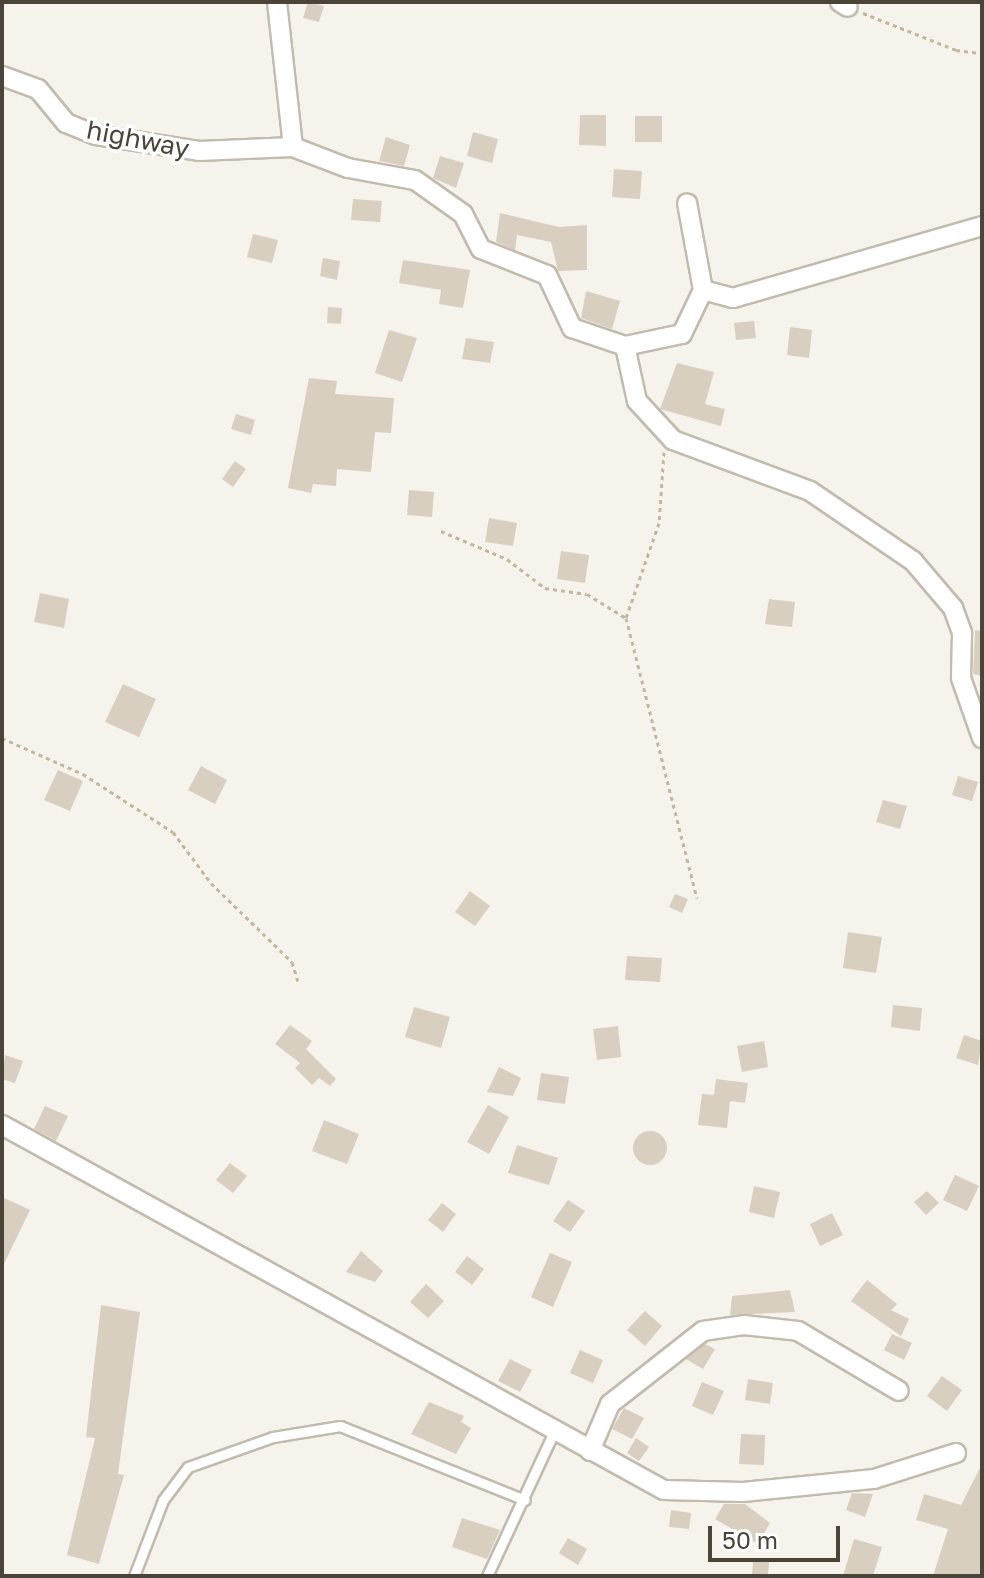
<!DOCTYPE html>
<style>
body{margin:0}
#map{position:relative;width:984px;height:1578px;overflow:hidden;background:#f6f3ec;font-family:"Golos Text",sans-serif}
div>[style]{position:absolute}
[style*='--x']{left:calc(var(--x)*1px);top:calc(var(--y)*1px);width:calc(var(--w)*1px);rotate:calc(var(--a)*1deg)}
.building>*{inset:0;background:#d8cfc1}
.round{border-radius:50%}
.path>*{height:3px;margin-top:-1.5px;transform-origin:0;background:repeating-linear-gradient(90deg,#c4b79f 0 4px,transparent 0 8px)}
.roads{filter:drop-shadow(2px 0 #c2bbae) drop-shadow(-2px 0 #c2bbae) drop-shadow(0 2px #c2bbae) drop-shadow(0 -2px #c2bbae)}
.service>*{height:9px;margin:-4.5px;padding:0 4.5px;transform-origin:4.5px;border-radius:4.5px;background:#fff}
.minor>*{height:18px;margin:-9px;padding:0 9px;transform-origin:9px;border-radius:9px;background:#fff}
span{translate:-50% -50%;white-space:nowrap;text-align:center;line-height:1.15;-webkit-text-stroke:7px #fff;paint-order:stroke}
.street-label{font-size:26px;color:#4b4439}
.frame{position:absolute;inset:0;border:4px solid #4b4439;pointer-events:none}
.scale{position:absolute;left:708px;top:1526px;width:132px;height:36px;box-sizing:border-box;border:4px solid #4b4439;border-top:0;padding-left:10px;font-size:24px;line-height:28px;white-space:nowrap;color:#4b4439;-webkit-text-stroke:6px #fff;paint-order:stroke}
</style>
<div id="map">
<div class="building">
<i style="clip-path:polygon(308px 2px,324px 6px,319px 22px,303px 18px)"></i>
<i style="clip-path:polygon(580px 115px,606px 115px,606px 146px,579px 145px)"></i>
<i style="clip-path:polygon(635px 116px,662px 116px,662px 142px,635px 142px)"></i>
<i style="clip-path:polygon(473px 132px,498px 139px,492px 163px,467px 156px)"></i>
<i style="clip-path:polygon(386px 137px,410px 145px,404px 166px,379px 161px)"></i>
<i style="clip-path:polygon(440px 156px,464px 163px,456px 188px,433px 178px)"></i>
<i style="clip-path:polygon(614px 169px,642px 171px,640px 199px,612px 197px)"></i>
<i style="clip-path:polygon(353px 199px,382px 201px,380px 222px,351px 220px)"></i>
<i style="clip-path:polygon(500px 213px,559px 227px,587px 225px,587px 270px,558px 271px,551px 242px,517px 235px,515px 250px,496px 242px)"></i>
<i style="clip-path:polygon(253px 234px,278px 240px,272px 263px,247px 257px)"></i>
<i style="clip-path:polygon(323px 258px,340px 261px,337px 280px,320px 276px)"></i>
<i style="clip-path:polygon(403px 260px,470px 270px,463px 308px,439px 304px,441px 290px,399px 283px)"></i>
<i style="clip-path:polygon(586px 291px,620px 301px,612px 329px,581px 318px)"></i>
<i style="clip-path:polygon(328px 307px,342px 308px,341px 324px,327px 323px)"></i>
<i style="clip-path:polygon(754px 321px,756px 338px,736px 340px,734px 323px)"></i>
<i style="clip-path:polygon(790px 327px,812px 330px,809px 358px,787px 355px)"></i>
<i style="clip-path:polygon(389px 330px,417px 338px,402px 382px,375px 373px)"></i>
<i style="clip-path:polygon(466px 338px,494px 342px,490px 363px,462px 359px)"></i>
<i style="clip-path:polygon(677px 363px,714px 372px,705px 404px,725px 409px,721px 426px,660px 409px)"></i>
<i style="clip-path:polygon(309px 378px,337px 381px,335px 394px,394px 398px,391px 433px,375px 432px,371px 472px,337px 469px,336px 486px,313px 484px,311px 493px,288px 488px)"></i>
<i style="clip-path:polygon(236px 414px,255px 420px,251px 435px,231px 429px)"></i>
<i style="clip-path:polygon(235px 461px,246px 469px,233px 487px,222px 479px)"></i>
<i style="clip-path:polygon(409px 490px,434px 492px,432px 517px,407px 515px)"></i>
<i style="clip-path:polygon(489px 518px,517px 523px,513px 546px,485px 542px)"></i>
<i style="clip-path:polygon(561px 551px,589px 555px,585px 583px,557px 579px)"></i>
<i style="clip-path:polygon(40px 593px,69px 599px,64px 628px,34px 622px)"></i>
<i style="clip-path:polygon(769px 599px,795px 602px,792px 627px,765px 624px)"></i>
<i style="clip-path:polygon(975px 630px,982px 631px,982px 676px,973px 674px)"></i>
<i style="clip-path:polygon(123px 684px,156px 699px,139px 737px,105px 722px)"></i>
<i style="clip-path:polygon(201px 766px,227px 780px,215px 804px,188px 790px)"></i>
<i style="clip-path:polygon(58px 770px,83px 781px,70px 811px,44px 800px)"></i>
<i style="clip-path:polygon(958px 776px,978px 782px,972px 801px,952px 795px)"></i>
<i style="clip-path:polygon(883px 800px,907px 806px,900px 829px,876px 822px)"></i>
<i style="clip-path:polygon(470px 891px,490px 906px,475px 926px,455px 912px)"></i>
<i style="clip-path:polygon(675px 894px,688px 899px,682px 913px,669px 907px)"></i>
<i style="clip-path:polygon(848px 932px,882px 937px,876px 973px,843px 968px)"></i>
<i style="clip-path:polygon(627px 956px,662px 958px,660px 982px,625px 980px)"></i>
<i style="clip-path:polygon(893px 1005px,922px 1008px,920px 1031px,891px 1027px)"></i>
<i style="clip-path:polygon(414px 1007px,450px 1017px,441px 1048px,405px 1037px)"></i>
<i style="clip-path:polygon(290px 1025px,312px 1041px,306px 1049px,336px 1079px,330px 1086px,319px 1078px,312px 1085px,295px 1068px,300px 1063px,275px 1044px)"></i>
<i style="clip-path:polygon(618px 1026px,621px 1057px,597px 1060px,593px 1029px)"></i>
<i style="clip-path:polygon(964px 1035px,982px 1041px,978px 1065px,956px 1058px)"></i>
<i style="clip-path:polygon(764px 1041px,768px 1067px,742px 1072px,737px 1046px)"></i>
<i style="clip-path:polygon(5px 1055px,23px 1061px,15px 1083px,2px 1079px)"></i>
<i style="clip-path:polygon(499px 1067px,521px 1078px,513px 1096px,487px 1092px)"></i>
<i style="clip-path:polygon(541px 1073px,569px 1077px,565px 1104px,537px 1100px)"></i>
<i style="clip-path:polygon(716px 1079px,748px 1083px,745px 1103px,730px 1101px,727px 1128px,698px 1125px,702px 1094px,714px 1095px)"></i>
<i style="clip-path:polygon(488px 1105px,509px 1117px,489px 1154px,467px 1142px)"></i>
<i style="clip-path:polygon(45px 1106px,68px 1116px,56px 1141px,34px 1129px)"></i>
<i style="clip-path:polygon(324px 1120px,359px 1134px,347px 1164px,312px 1151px)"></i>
<i class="round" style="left:633px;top:1131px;width:34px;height:34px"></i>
<i style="clip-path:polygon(517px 1145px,558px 1158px,549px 1185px,508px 1173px)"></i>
<i style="clip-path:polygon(230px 1163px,247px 1176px,233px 1193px,216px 1180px)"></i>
<i style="clip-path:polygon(955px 1175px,979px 1186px,967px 1211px,943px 1200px)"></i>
<i style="clip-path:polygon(754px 1186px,780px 1192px,774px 1218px,749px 1212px)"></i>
<i style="clip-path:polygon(927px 1191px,939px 1203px,926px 1215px,914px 1202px)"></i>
<i style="clip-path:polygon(2px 1197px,30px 1210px,2px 1268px)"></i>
<i style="clip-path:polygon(568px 1200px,585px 1211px,570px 1232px,553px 1221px)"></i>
<i style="clip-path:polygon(442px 1203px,456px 1214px,443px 1232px,428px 1220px)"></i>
<i style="clip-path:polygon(832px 1213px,843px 1235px,820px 1246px,810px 1224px)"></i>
<i style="clip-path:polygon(361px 1251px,383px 1271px,375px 1282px,346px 1272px)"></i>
<i style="clip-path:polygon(550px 1253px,572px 1262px,553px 1307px,531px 1297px)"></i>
<i style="clip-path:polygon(467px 1256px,484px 1269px,472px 1285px,455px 1272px)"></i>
<i style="clip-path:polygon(867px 1280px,897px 1304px,891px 1310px,909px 1319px,901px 1336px,851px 1301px)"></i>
<i style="clip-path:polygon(426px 1284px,444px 1301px,428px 1318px,410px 1302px)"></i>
<i style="clip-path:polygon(790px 1290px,795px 1312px,730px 1315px,732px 1296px)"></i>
<i style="clip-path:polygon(101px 1305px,140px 1312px,118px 1474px,124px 1475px,99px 1564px,67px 1555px,95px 1438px,86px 1437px)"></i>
<i style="clip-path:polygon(645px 1311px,662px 1326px,645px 1346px,627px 1330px)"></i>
<i style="clip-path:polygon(892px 1334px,912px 1343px,904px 1360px,884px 1350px)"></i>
<i style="clip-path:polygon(705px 1344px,715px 1349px,703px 1369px,686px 1359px)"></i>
<i style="clip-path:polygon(580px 1350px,603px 1360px,593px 1383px,570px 1373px)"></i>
<i style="clip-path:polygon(510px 1359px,532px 1370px,520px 1392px,498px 1381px)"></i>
<i style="clip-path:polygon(942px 1376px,962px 1390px,947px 1411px,927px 1396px)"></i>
<i style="clip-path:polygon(748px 1379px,773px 1383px,770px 1404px,745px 1400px)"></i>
<i style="clip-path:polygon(702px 1382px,724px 1391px,713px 1415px,692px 1406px)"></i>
<i style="clip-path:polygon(429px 1402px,464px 1416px,461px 1422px,471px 1428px,456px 1454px,411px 1434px)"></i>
<i style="clip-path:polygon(624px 1408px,644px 1418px,632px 1439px,612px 1429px)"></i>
<i style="clip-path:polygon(741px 1434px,765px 1435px,764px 1465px,739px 1464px)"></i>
<i style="clip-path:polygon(636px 1438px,649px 1447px,639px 1461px,627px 1453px)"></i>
<i style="clip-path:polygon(982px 1464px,982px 1576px,933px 1576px,948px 1529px,916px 1520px,924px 1494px,961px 1505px)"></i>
<i style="clip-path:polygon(852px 1493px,873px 1494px,865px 1517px,846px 1510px)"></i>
<i style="clip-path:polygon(724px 1504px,745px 1504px,770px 1523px,758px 1544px,715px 1519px)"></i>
<i style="clip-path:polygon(671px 1510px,691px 1513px,689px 1529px,669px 1527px)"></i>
<i style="clip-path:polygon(462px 1518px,500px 1530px,487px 1559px,452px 1547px)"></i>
<i style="clip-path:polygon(568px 1538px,587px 1549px,578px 1565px,559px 1553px)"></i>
<i style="clip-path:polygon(854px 1539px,882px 1547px,873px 1576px,843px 1576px)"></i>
<i style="clip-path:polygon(753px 1561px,769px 1562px,768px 1576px,752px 1576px)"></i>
</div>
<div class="path">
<i style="--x:863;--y:13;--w:100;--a:21.7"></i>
<i style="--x:956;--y:50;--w:26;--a:7"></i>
<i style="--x:664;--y:452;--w:71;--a:94"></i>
<i style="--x:659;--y:523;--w:101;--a:109.2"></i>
<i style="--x:626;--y:618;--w:289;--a:75.8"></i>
<i style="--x:441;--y:531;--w:72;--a:23"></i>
<i style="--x:507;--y:559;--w:48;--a:37.3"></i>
<i style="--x:545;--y:588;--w:42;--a:8.1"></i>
<i style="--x:587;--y:594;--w:46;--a:31.6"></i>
<i style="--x:2;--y:738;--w:89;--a:24"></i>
<i style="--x:83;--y:774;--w:107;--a:32.8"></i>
<i style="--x:173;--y:832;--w:64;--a:53.3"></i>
<i style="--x:211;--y:883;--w:113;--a:44.3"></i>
<i style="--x:292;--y:962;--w:21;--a:73"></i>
</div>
<div class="roads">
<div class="service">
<i style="--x:134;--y:1576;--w:81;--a:-69.1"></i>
<i style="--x:163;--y:1500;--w:41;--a:-52.9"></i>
<i style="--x:188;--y:1467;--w:90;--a:-19.4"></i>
<i style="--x:273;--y:1437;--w:68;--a:-9.3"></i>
<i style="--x:340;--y:1426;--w:199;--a:21.8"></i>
<i style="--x:487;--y:1576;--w:157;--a:-65.1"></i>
</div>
<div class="minor">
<i style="--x:277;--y:2;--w:146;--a:83.7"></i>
<i style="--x:840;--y:2;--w:9;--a:32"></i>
<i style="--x:2;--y:76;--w:38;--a:20"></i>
<i style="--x:38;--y:89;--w:44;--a:50.5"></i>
<i style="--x:66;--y:123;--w:32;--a:22"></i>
<i style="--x:96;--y:135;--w:104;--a:8.8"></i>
<i style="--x:199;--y:151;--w:94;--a:-2.4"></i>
<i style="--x:293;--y:147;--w:59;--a:20.9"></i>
<i style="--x:348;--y:168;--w:68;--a:10.2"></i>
<i style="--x:415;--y:180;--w:59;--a:35.3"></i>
<i style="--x:463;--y:214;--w:39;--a:63"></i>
<i style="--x:481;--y:249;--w:71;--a:21.5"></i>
<i style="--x:547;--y:275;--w:59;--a:64.7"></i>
<i style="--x:572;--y:328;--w:56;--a:18.8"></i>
<i style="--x:625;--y:346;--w:56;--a:77.7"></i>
<i style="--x:637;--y:401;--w:53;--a:47.3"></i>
<i style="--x:673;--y:440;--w:146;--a:20.4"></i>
<i style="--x:810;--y:491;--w:125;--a:34.2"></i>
<i style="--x:913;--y:561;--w:62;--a:49.6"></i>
<i style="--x:953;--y:608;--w:27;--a:70"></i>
<i style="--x:962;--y:633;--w:45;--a:91.3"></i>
<i style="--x:961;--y:678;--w:64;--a:70.7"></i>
<i style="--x:703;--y:290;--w:31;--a:15"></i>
<i style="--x:733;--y:298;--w:259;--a:-16.1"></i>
<i style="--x:625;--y:346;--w:58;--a:-11.9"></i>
<i style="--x:682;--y:334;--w:49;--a:-64.5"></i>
<i style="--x:703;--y:290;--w:88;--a:-100.4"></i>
<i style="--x:2;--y:1125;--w:756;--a:28.87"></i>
<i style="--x:664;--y:1490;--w:79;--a:1.5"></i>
<i style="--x:743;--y:1492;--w:132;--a:-5.7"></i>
<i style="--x:874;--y:1479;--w:86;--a:-17.6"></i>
<i style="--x:590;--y:1451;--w:51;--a:-66.9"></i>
<i style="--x:610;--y:1404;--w:118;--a:-38.1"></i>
<i style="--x:703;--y:1331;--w:41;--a:-8.3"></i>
<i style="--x:744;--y:1325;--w:54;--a:6.3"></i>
<i style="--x:798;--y:1331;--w:117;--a:30.7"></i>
</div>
</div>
<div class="street-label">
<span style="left:138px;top:139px;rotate:11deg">highway</span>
</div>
<div class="frame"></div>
<div class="scale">50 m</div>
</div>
